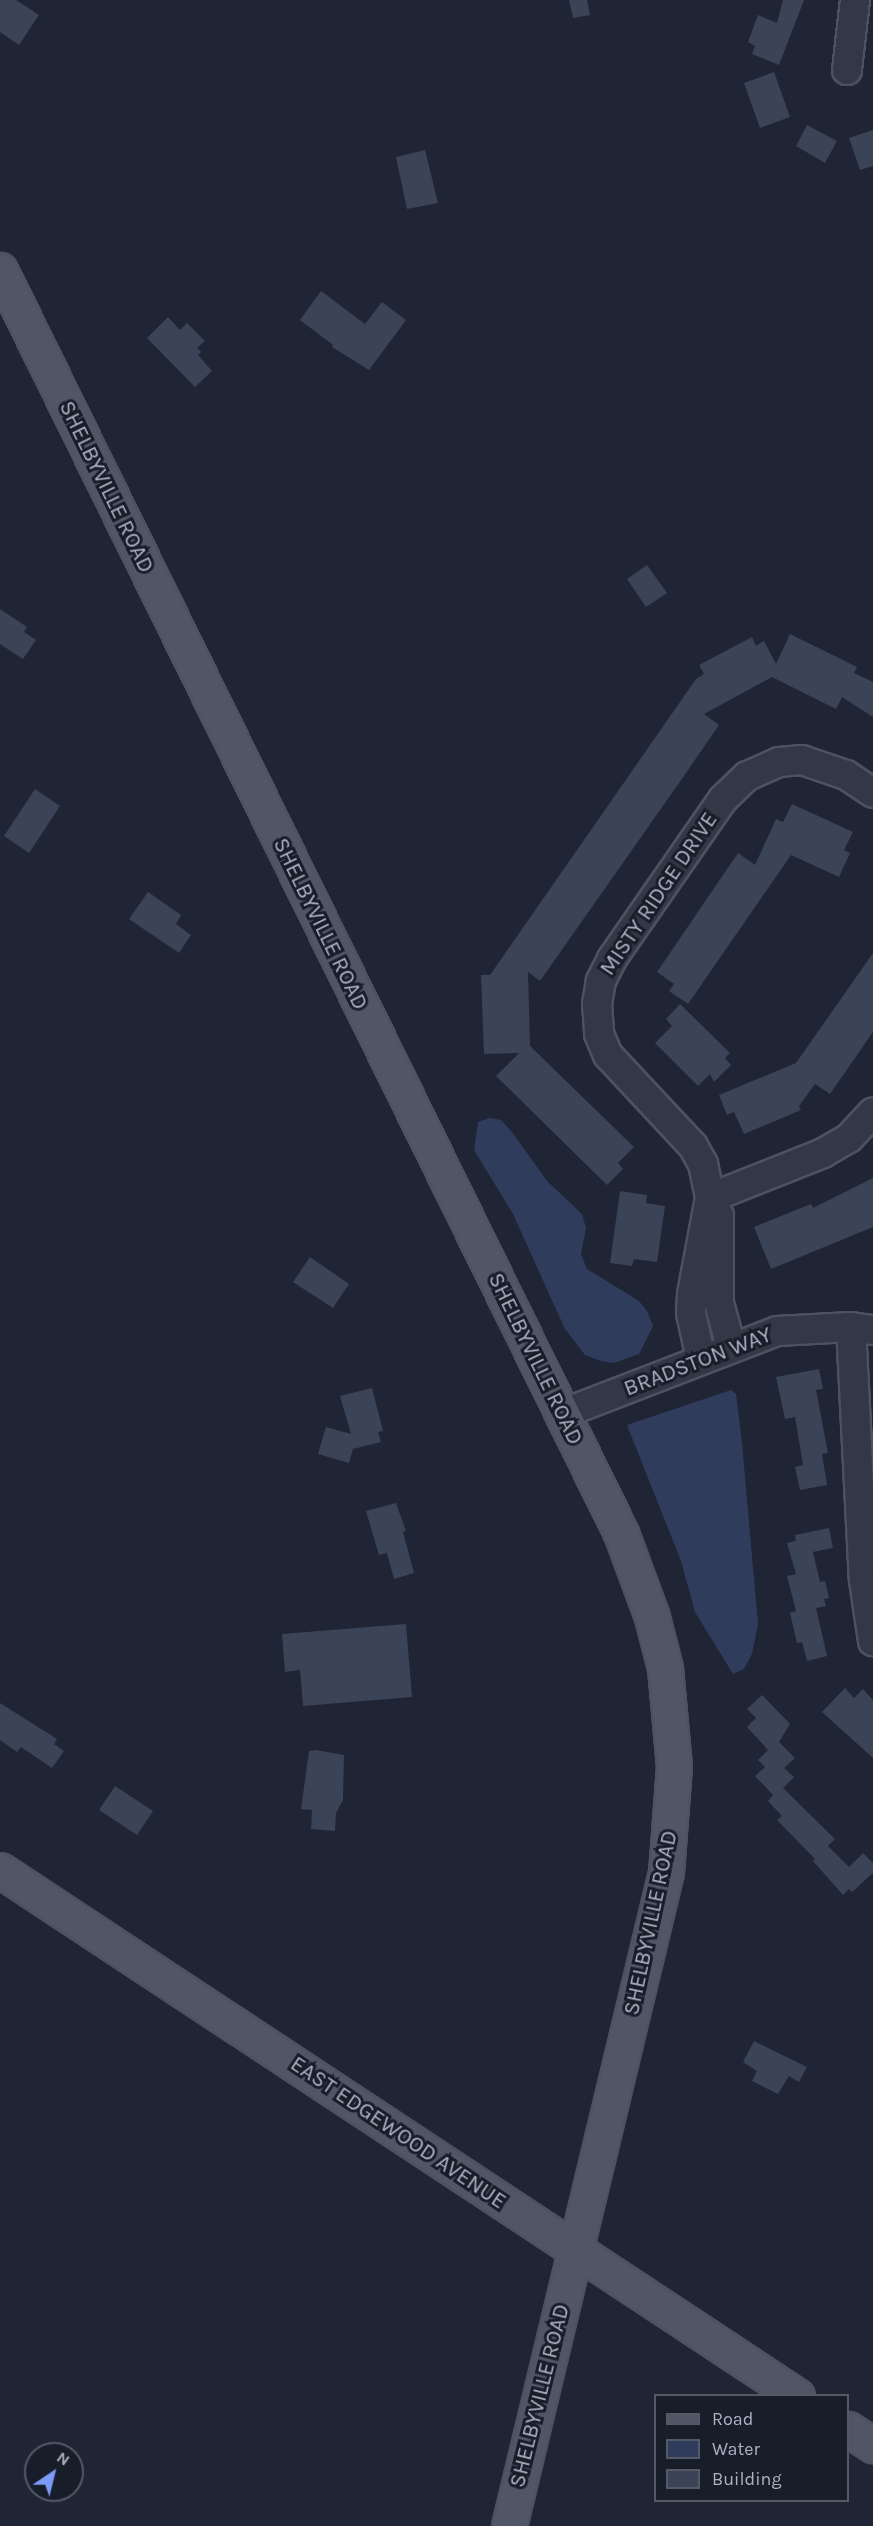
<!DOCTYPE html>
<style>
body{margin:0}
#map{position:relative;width:873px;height:2526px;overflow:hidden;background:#1f2535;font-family:Karla,sans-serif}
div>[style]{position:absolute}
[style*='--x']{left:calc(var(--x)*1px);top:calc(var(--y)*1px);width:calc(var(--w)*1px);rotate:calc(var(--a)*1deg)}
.water>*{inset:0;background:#303c5b}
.building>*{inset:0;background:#3b4356}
.roads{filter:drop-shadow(2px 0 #4d5261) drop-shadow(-2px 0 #4d5261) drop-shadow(0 2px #4d5261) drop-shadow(0 -2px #4d5261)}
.minor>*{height:28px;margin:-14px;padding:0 14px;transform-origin:14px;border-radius:14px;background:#323846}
.major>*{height:33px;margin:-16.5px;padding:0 16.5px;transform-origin:16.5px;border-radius:16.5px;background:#505666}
span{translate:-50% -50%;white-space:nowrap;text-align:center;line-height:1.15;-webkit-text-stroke:6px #181d2a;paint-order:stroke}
.street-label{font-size:22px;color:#acb2c3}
.legend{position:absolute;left:654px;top:2394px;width:195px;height:108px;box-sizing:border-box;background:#181d2a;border:2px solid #535967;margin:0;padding:8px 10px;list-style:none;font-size:18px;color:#acb2c3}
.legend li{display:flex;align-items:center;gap:12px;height:30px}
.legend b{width:30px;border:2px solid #535967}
.north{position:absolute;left:24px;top:2442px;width:60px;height:60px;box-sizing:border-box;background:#181d2a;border:2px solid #535967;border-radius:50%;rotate:35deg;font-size:16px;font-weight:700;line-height:24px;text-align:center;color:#acb2c3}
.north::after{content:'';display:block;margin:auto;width:21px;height:27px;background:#7c9bf8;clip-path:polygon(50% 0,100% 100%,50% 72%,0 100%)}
</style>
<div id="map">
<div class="water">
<i style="clip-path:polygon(490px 1118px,501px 1120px,512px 1132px,547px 1181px,582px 1214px,586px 1228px,581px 1254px,587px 1269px,639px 1301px,647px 1311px,653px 1326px,639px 1354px,614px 1363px,601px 1361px,585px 1355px,565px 1329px,513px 1214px,474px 1150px,478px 1122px)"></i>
<i style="clip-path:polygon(731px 1390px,736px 1394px,742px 1443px,758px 1624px,752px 1654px,744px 1669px,733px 1674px,695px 1612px,681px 1561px,627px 1425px)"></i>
</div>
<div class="building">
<i style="clip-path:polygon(0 0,16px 0,39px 15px,19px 45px,0 32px)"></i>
<i style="clip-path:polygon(569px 0,587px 0,590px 15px,573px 18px)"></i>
<i style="clip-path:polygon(783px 0,804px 0,779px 65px,752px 54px,755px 46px,748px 42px,758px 15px,777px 23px)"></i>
<i style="clip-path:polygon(774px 72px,790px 117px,760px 128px,744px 83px)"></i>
<i style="clip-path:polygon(807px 125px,837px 141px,825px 163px,796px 146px)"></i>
<i style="clip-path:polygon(873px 130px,873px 166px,860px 170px,849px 138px)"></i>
<i style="clip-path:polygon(425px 150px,438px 203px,407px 209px,396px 157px)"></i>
<i style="clip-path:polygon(321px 291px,365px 324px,382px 302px,406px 320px,369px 370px,332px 347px,333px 345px,300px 320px)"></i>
<i style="clip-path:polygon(168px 317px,180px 330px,187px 323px,205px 341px,197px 348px,201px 352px,198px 355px,212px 371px,195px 387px,147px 338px)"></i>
<i style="clip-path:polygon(647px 565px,667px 593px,646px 607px,627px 579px)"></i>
<i style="clip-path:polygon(0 609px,27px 627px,24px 632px,36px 640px,23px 659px,0 644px)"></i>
<i style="clip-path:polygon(790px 634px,857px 667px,854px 673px,873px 682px,873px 717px,842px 697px,836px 709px,772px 677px,704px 714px,719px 725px,686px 773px,540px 981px,528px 972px,530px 1046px,634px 1147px,618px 1163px,623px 1169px,607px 1185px,496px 1076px,519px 1053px,484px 1054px,481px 975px,490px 975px,696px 679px,704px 674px,699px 665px,752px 637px,756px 646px,764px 641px,776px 664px)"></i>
<i style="clip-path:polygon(35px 789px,60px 806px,29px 853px,4px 836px)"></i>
<i style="clip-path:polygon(792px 804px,853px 832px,844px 850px,850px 853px,839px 877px,791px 855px,688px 1004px,669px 991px,674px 984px,657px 972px,738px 853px,755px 865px,776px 819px,783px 822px)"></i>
<i style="clip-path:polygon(148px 892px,181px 915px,176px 924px,191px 935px,179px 953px,129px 919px)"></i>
<i style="clip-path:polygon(873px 953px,873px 1032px,830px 1094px,815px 1084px,799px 1106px,801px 1110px,744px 1134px,734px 1112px,727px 1115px,719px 1095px,796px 1063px)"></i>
<i style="clip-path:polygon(680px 1004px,730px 1053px,725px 1058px,731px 1065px,714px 1082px,710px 1074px,698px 1086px,655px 1043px,672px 1026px,666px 1019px)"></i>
<i style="clip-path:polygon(873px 1178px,873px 1227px,771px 1269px,754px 1227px,811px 1204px,813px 1208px)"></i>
<i style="clip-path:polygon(620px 1191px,647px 1195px,646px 1203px,665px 1206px,657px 1262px,634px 1259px,632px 1266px,610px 1263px)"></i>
<i style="clip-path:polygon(310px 1257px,349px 1284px,333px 1308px,293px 1282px)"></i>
<i style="clip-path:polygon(819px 1369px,823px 1389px,816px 1390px,828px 1453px,822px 1454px,827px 1485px,800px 1490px,795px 1467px,803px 1465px,795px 1417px,785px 1419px,776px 1377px)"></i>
<i style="clip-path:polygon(372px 1388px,383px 1431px,378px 1432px,381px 1442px,353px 1449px,349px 1463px,318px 1454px,326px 1427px,351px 1434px,340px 1396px)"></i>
<i style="clip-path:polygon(396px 1503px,406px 1531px,403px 1532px,414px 1573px,394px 1579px,387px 1553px,379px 1555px,366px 1511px)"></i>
<i style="clip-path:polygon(829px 1528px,833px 1548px,813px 1552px,820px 1582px,825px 1581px,829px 1598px,824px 1599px,826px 1606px,816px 1608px,827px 1656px,807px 1661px,802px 1642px,797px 1643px,790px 1613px,796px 1611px,787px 1576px,796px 1574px,787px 1543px,796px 1541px,795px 1535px)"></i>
<i style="clip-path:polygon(406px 1624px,412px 1697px,303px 1706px,300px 1670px,285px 1672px,282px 1634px)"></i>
<i style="clip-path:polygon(845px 1688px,854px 1698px,863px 1689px,873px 1700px,873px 1758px,822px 1712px)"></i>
<i style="clip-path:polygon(762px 1695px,790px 1724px,779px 1742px,795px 1758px,784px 1768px,794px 1777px,783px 1788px,835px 1839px,828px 1846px,849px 1867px,863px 1853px,873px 1863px,873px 1873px,852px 1892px,849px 1889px,843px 1895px,813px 1861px,815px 1859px,777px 1820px,782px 1816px,768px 1801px,773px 1795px,755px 1776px,765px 1767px,758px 1760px,768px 1750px,747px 1727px,756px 1718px,747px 1709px)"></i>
<i style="clip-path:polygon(0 1703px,57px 1739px,54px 1744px,64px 1751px,52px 1768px,21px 1747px,17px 1752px,0 1740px)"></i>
<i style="clip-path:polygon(316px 1750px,344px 1755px,343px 1800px,336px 1813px,335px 1831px,311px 1829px,312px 1810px,301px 1809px,309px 1751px)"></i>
<i style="clip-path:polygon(115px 1786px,153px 1811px,137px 1835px,99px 1810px)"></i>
<i style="clip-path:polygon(754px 2041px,807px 2067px,799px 2082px,789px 2076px,778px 2094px,752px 2081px,757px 2071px,743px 2062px)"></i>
</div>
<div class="roads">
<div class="minor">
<i style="--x:847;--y:70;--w:70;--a:-83.5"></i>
<i style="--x:873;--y:793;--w:32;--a:-146"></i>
<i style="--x:846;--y:775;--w:46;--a:-161.2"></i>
<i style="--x:802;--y:760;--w:23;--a:175"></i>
<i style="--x:779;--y:762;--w:35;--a:156"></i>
<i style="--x:747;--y:776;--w:33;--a:136"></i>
<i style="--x:723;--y:799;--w:195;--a:124.8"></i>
<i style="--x:612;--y:959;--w:25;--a:117"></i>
<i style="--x:601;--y:981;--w:22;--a:100"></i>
<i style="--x:597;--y:1003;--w:31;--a:86"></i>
<i style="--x:599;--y:1034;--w:23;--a:67"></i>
<i style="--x:608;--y:1055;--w:125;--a:47"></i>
<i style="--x:693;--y:1146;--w:21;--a:61"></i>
<i style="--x:703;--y:1164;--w:35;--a:78"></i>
<i style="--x:710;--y:1198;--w:122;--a:-21.7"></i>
<i style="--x:823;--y:1153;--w:30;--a:-30"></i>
<i style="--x:849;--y:1138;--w:35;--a:-47"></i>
<i style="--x:851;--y:1327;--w:253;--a:87.1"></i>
<i style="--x:864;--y:1580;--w:62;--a:81.6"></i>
<i style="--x:701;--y:1359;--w:47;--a:-102.3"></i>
<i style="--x:691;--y:1313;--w:19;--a:-87"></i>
<i style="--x:692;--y:1294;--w:98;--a:-79.4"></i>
<i style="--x:710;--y:1198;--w:20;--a:63"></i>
<i style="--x:719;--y:1216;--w:87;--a:90"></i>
<i style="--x:719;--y:1303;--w:46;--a:74.7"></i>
<i style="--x:562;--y:1414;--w:230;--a:-21.1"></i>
<i style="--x:777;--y:1331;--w:74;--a:-3.1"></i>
<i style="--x:851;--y:1327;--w:22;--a:8"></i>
</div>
<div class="major">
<i style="--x:0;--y:270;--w:1407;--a:63.82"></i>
<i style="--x:621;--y:1533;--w:90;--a:69.7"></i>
<i style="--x:652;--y:1617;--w:53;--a:75.7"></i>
<i style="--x:665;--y:1668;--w:98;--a:84.8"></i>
<i style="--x:674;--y:1766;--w:106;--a:94.3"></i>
<i style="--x:666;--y:1872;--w:673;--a:103.5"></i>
<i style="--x:0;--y:1870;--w:955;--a:33.42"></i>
<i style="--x:848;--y:2429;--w:30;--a:33"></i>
</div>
</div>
<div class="street-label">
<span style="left:106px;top:487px;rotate:64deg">SHELBYVILLE ROAD</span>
<span style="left:659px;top:894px;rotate:-56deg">MISTY RIDGE DRIVE</span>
<span style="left:320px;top:924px;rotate:64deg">SHELBYVILLE ROAD</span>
<span style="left:535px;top:1359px;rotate:64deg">SHELBYVILLE ROAD</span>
<span style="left:698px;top:1362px;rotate:-21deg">BRADSTON WAY</span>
<span style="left:651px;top:1923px;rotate:-78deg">SHELBYVILLE ROAD</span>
<span style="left:398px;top:2133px;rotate:34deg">EAST EDGEWOOD AVENUE</span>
<span style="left:540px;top:2396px;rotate:-76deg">SHELBYVILLE ROAD</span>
</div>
<ul class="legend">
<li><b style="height:8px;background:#505666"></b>Road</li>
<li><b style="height:16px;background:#303c5b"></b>Water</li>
<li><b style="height:16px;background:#3b4356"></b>Building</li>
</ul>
<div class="north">N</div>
</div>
